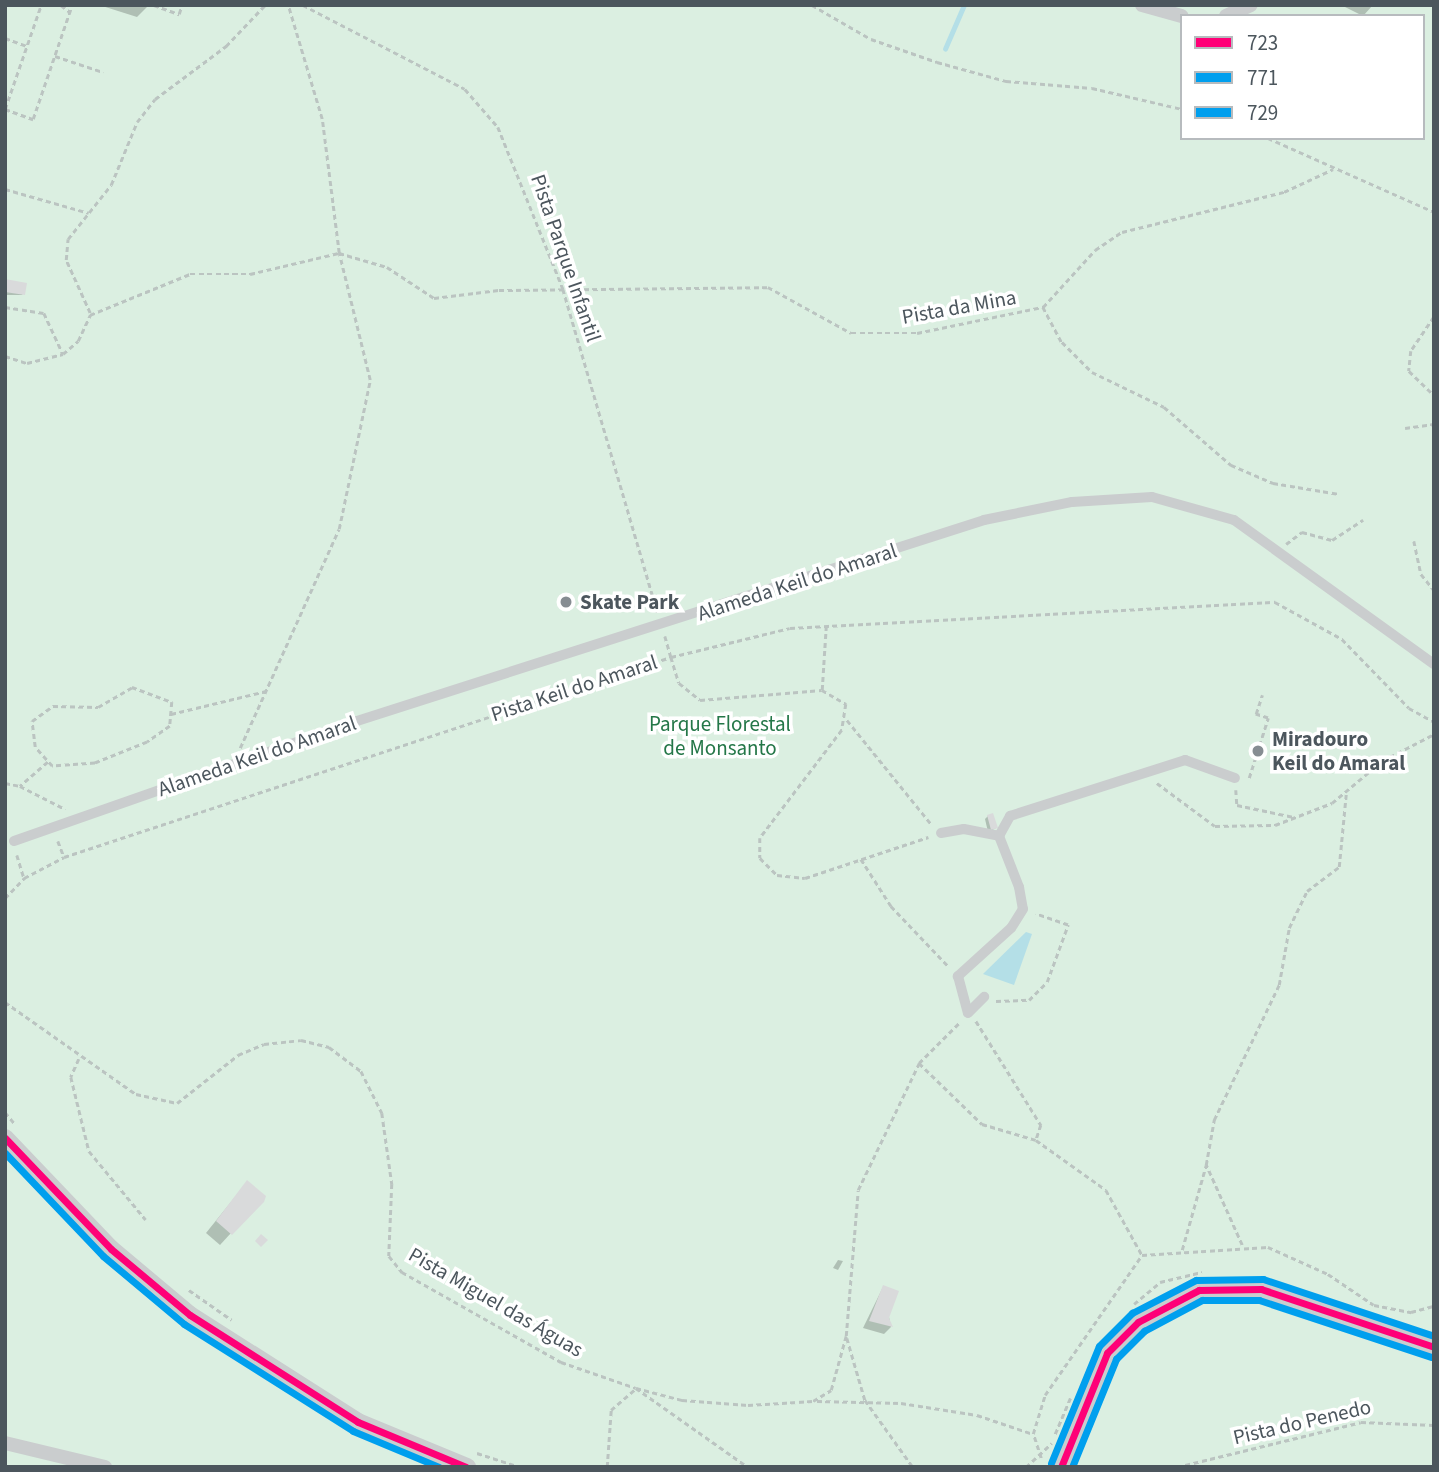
<!DOCTYPE html>
<meta charset="utf-8">
<style>
body{margin:0}
#map{position:relative;width:1439px;height:1472px;overflow:hidden;background:#f3f3f3;font-family:"Source Sans 3",sans-serif}
div>[style]{position:absolute}
[style*='--x']{left:calc(var(--x)*1px);top:calc(var(--y)*1px);width:calc(var(--w)*1px);rotate:calc(var(--a)*1deg)}
.green>*{inset:0;background:#dbefe1}
.water>*{inset:0;background:#b4dfe7}
.shadow>*{inset:0;background:#0003}
.stream>*{height:4.5px;margin:-2.25px;padding:0 2.25px;transform-origin:2.25px;border-radius:2.25px;background:#b4dfe7}
.building>*{inset:0;background:#d9dadb}
.path>*{height:2.5px;margin-top:-1.25px;transform-origin:0;background:repeating-linear-gradient(90deg,#bbc4c1 0 5px,transparent 0 8.5px)}
.pedestrian>*{height:10px;margin:-5px;padding:0 5px;transform-origin:5px;border-radius:5px;background:#cacdce}
.minor>*{height:14px;margin:-7px;padding:0 7px;transform-origin:7px;border-radius:7px;background:#cacdce}
.tertiary>*{height:18px;margin:-9px;padding:0 9px;transform-origin:9px;border-radius:9px;background:#cacdce}
.bus-1>*{height:7px;margin:-3.5px;padding:0 3.5px;transform-origin:3.5px;border-radius:3.5px;background:#f07}
.bus-2>*{height:7px;margin:-3.5px;padding:0 3.5px;transform-origin:3.5px;border-radius:3.5px;background:#009fee}
.bus-3>*{height:7px;margin:-3.5px;padding:0 3.5px;transform-origin:3.5px;border-radius:3.5px;background:#009fee}
.dots>*{width:19px;height:19px;translate:-50% -50%;box-sizing:border-box;border:4px solid #fff;border-radius:50%}
span{translate:-50% -50%;white-space:nowrap;text-align:center;line-height:1.15;-webkit-text-stroke:7px #fff;paint-order:stroke}
.street-label{font-size:21px;color:#4c565d}
.poi-label{font-size:21px;color:#4c565d;font-weight:700}
.left{translate:0 -50%;text-align:left}
.park-label{font-size:21px;color:#247748}
.frame{position:absolute;inset:0;border:7px solid #4c565d;pointer-events:none}
.legend{position:absolute;left:1180px;top:14px;width:245px;height:126px;box-sizing:border-box;background:#fff;border:2px solid #b7bbbe;margin:0;padding:9px 12px;list-style:none;font-size:21px;color:#4c565d}
.legend li{display:flex;align-items:center;gap:14px;height:35px}
.legend b{width:35px;border:2px solid #b7bbbe}
</style>
<div id="map">
<div class="green">
<i style="clip-path:polygon(evenodd,5px 5px,1434px 5px,1434px 1467px,5px 1467px,5px 5px,1182px 16px,1423px 16px,1423px 138px,1182px 138px,1182px 16px)"></i>
</div>
<div class="water">
<i style="clip-path:polygon(1026px 932px,1032px 934px,1014px 985px,983px 974px)"></i>
</div>
<div class="shadow">
<i style="clip-path:polygon(99px 5px,149px 5px,137px 17px)"></i>
<i style="clip-path:polygon(1373px 5px,1363px 16px,1343px 6px,1343px 5px)"></i>
<i style="clip-path:polygon(5px 281px,23px 295px,5px 295px)"></i>
<i style="clip-path:polygon(988px 816px,996px 828px,988px 832px,985px 819px)"></i>
<i style="clip-path:polygon(247px 1182px,231px 1233px,220px 1245px,206px 1233px)"></i>
<i style="clip-path:polygon(838px 1260px,843px 1261px,838px 1270px,833px 1268px)"></i>
<i style="clip-path:polygon(883px 1287px,891px 1327px,884px 1334px,863px 1328px)"></i>
</div>
<div class="stream">
<i style="--x:945;--y:49;--w:48;--a:-66.6"></i>
</div>
<div class="building">
<i style="clip-path:polygon(5px 279px,27px 283px,25px 295px,5px 292px)"></i>
<i style="clip-path:polygon(993px 813px,998px 828px,991px 830px,987px 815px)"></i>
<i style="clip-path:polygon(247px 1180px,266px 1196px,264px 1202px,232px 1235px,216px 1221px)"></i>
<i style="clip-path:polygon(261px 1234px,268px 1240px,261px 1247px,255px 1241px)"></i>
<i style="clip-path:polygon(883px 1285px,899px 1291px,889px 1318px,893px 1327px,869px 1321px)"></i>
</div>
<div class="path">
<i style="--x:51;--y:5;--w:2;--a:0"></i>
<i style="--x:61;--y:5;--w:11;--a:38"></i>
<i style="--x:154;--y:5;--w:27;--a:20"></i>
<i style="--x:179;--y:14;--w:9;--a:-72"></i>
<i style="--x:303;--y:5;--w:182;--a:27.4"></i>
<i style="--x:465;--y:89;--w:50;--a:49"></i>
<i style="--x:498;--y:127;--w:175;--a:68.1"></i>
<i style="--x:563;--y:289;--w:338;--a:73.7"></i>
<i style="--x:812;--y:5;--w:68;--a:30"></i>
<i style="--x:871;--y:39;--w:70;--a:19.2"></i>
<i style="--x:937;--y:62;--w:72;--a:15.4"></i>
<i style="--x:1006;--y:81;--w:86;--a:4.7"></i>
<i style="--x:1092;--y:88;--w:92;--a:13.1"></i>
<i style="--x:5;--y:38;--w:23;--a:20"></i>
<i style="--x:55;--y:56;--w:51;--a:18.4"></i>
<i style="--x:5;--y:109;--w:30;--a:20"></i>
<i style="--x:33;--y:119;--w:120;--a:-71.1"></i>
<i style="--x:5;--y:109;--w:110;--a:-70.9"></i>
<i style="--x:1268;--y:138;--w:182;--a:24"></i>
<i style="--x:5;--y:189;--w:87;--a:15.9"></i>
<i style="--x:5;--y:307;--w:39;--a:9"></i>
<i style="--x:44;--y:313;--w:45;--a:65.1"></i>
<i style="--x:1043;--y:307;--w:40;--a:62"></i>
<i style="--x:1062;--y:342;--w:42;--a:45"></i>
<i style="--x:1092;--y:372;--w:80;--a:25.9"></i>
<i style="--x:1164;--y:407;--w:89;--a:40.9"></i>
<i style="--x:1231;--y:465;--w:46;--a:23.2"></i>
<i style="--x:1273;--y:483;--w:67;--a:9.5"></i>
<i style="--x:90;--y:313;--w:58;--a:-114.4"></i>
<i style="--x:66;--y:260;--w:21;--a:-85"></i>
<i style="--x:68;--y:239;--w:69;--a:-51.5"></i>
<i style="--x:111;--y:185;--w:68;--a:-67.6"></i>
<i style="--x:137;--y:122;--w:29;--a:-52"></i>
<i style="--x:155;--y:99;--w:89;--a:-36.7"></i>
<i style="--x:226;--y:46;--w:57;--a:-46.4"></i>
<i style="--x:1434;--y:317;--w:41;--a:124.1"></i>
<i style="--x:1411;--y:351;--w:20;--a:96"></i>
<i style="--x:1409;--y:371;--w:35;--a:44"></i>
<i style="--x:5;--y:356;--w:23;--a:18"></i>
<i style="--x:27;--y:363;--w:37;--a:-14"></i>
<i style="--x:63;--y:354;--w:20;--a:-41"></i>
<i style="--x:78;--y:341;--w:29;--a:-65"></i>
<i style="--x:90;--y:315;--w:108;--a:-22.3"></i>
<i style="--x:190;--y:274;--w:60;--a:0"></i>
<i style="--x:250;--y:274;--w:91;--a:-13.3"></i>
<i style="--x:339;--y:253;--w:50;--a:16.3"></i>
<i style="--x:387;--y:267;--w:56;--a:33.4"></i>
<i style="--x:434;--y:298;--w:65;--a:-7"></i>
<i style="--x:499;--y:290;--w:269;--a:-0.6"></i>
<i style="--x:768;--y:287;--w:95;--a:29"></i>
<i style="--x:851;--y:333;--w:66;--a:0"></i>
<i style="--x:917;--y:333;--w:129;--a:-11.7"></i>
<i style="--x:1043;--y:307;--w:77;--a:-47.6"></i>
<i style="--x:1095;--y:250;--w:32;--a:-34"></i>
<i style="--x:1122;--y:232;--w:167;--a:-13.9"></i>
<i style="--x:1284;--y:192;--w:54;--a:-25.1"></i>
<i style="--x:1405;--y:428;--w:29;--a:-8"></i>
<i style="--x:1414;--y:541;--w:34;--a:78"></i>
<i style="--x:1421;--y:574;--w:21;--a:51"></i>
<i style="--x:1286;--y:544;--w:20;--a:-37"></i>
<i style="--x:1302;--y:532;--w:31;--a:15"></i>
<i style="--x:1332;--y:540;--w:37;--a:-33"></i>
<i style="--x:665;--y:636;--w:22;--a:74"></i>
<i style="--x:671;--y:657;--w:122;--a:-13.7"></i>
<i style="--x:790;--y:628;--w:486;--a:-3.1"></i>
<i style="--x:1275;--y:602;--w:77;--a:28.9"></i>
<i style="--x:1342;--y:639;--w:96;--a:45.8"></i>
<i style="--x:1409;--y:708;--w:29;--a:29"></i>
<i style="--x:132;--y:687;--w:43;--a:20.6"></i>
<i style="--x:172;--y:702;--w:24;--a:95"></i>
<i style="--x:170;--y:726;--w:28;--a:145"></i>
<i style="--x:147;--y:742;--w:56;--a:158"></i>
<i style="--x:95;--y:763;--w:43;--a:176"></i>
<i style="--x:52;--y:766;--w:25;--a:-132"></i>
<i style="--x:35;--y:747;--w:26;--a:-97"></i>
<i style="--x:32;--y:721;--w:26;--a:-36"></i>
<i style="--x:53;--y:706;--w:45;--a:1.3"></i>
<i style="--x:98;--y:707;--w:39;--a:-30"></i>
<i style="--x:822;--y:690;--w:63;--a:-86.4"></i>
<i style="--x:171;--y:714;--w:98;--a:-13.6"></i>
<i style="--x:847;--y:720;--w:135;--a:51"></i>
<i style="--x:240;--y:748;--w:240;--a:-65.7"></i>
<i style="--x:339;--y:529;--w:152;--a:-78.2"></i>
<i style="--x:370;--y:380;--w:131;--a:-103.7"></i>
<i style="--x:339;--y:253;--w:135;--a:-97.2"></i>
<i style="--x:322;--y:119;--w:119;--a:-106.6"></i>
<i style="--x:48;--y:762;--w:37;--a:139"></i>
<i style="--x:20;--y:786;--w:51;--a:27.1"></i>
<i style="--x:1249;--y:778;--w:63;--a:-72.4"></i>
<i style="--x:1268;--y:718;--w:13;--a:-162"></i>
<i style="--x:1256;--y:714;--w:20;--a:-72"></i>
<i style="--x:5;--y:783;--w:15;--a:11"></i>
<i style="--x:1157;--y:783;--w:72;--a:36.6"></i>
<i style="--x:1215;--y:826;--w:60;--a:-1"></i>
<i style="--x:1275;--y:825;--w:61;--a:-21.1"></i>
<i style="--x:1332;--y:803;--w:65;--a:-40"></i>
<i style="--x:1382;--y:761;--w:59;--a:-27.4"></i>
<i style="--x:1236;--y:790;--w:15;--a:86"></i>
<i style="--x:1237;--y:805;--w:58;--a:11.9"></i>
<i style="--x:58;--y:841;--w:17;--a:69"></i>
<i style="--x:17;--y:855;--w:24;--a:73"></i>
<i style="--x:861;--y:859;--w:56;--a:57.4"></i>
<i style="--x:891;--y:906;--w:84;--a:46.4"></i>
<i style="--x:5;--y:898;--w:28;--a:-46"></i>
<i style="--x:24;--y:878;--w:45;--a:-27.7"></i>
<i style="--x:64;--y:857;--w:639;--a:-18.24"></i>
<i style="--x:671;--y:657;--w:27;--a:73"></i>
<i style="--x:679;--y:683;--w:27;--a:39"></i>
<i style="--x:700;--y:700;--w:122;--a:-4.7"></i>
<i style="--x:822;--y:690;--w:28;--a:30"></i>
<i style="--x:846;--y:704;--w:26;--a:99"></i>
<i style="--x:842;--y:730;--w:136;--a:127.2"></i>
<i style="--x:760;--y:838;--w:20;--a:90"></i>
<i style="--x:760;--y:858;--w:24;--a:45"></i>
<i style="--x:777;--y:875;--w:28;--a:6"></i>
<i style="--x:805;--y:878;--w:130;--a:-18.4"></i>
<i style="--x:996;--y:1001;--w:33;--a:-2"></i>
<i style="--x:1029;--y:1000;--w:25;--a:-45"></i>
<i style="--x:1047;--y:982;--w:61;--a:-69.8"></i>
<i style="--x:1068;--y:925;--w:34;--a:-161"></i>
<i style="--x:5;--y:1002;--w:160;--a:35.1"></i>
<i style="--x:136;--y:1094;--w:42;--a:12.4"></i>
<i style="--x:177;--y:1103;--w:78;--a:-38.2"></i>
<i style="--x:238;--y:1055;--w:28;--a:-23"></i>
<i style="--x:264;--y:1044;--w:37;--a:-6"></i>
<i style="--x:301;--y:1040;--w:29;--a:14"></i>
<i style="--x:329;--y:1047;--w:40;--a:37"></i>
<i style="--x:361;--y:1071;--w:47;--a:63.4"></i>
<i style="--x:382;--y:1113;--w:72;--a:82"></i>
<i style="--x:392;--y:1184;--w:72;--a:92.4"></i>
<i style="--x:389;--y:1256;--w:21;--a:51"></i>
<i style="--x:402;--y:1272;--w:183;--a:29.5"></i>
<i style="--x:561;--y:1362;--w:79;--a:19.1"></i>
<i style="--x:636;--y:1388;--w:137;--a:35.2"></i>
<i style="--x:976;--y:1021;--w:123;--a:58"></i>
<i style="--x:1041;--y:1125;--w:16;--a:108"></i>
<i style="--x:1036;--y:1140;--w:86;--a:35.5"></i>
<i style="--x:1106;--y:1190;--w:74;--a:61"></i>
<i style="--x:79;--y:1059;--w:20;--a:114"></i>
<i style="--x:71;--y:1077;--w:76;--a:76.3"></i>
<i style="--x:89;--y:1151;--w:89;--a:50.4"></i>
<i style="--x:919;--y:1063;--w:88;--a:44.1"></i>
<i style="--x:982;--y:1124;--w:56;--a:16.5"></i>
<i style="--x:5;--y:1112;--w:16;--a:50"></i>
<i style="--x:1242;--y:1245;--w:88;--a:-114.2"></i>
<i style="--x:1206;--y:1165;--w:46;--a:-79.9"></i>
<i style="--x:1214;--y:1120;--w:150;--a:-64.3"></i>
<i style="--x:1279;--y:985;--w:58;--a:-80"></i>
<i style="--x:1289;--y:928;--w:41;--a:-64.1"></i>
<i style="--x:1307;--y:891;--w:40;--a:-37"></i>
<i style="--x:1339;--y:867;--w:73;--a:-84.5"></i>
<i style="--x:1182;--y:1250;--w:88;--a:-74.2"></i>
<i style="--x:189;--y:1290;--w:52;--a:34.9"></i>
<i style="--x:1134;--y:1304;--w:34;--a:-40"></i>
<i style="--x:1160;--y:1282;--w:43;--a:-13.4"></i>
<i style="--x:847;--y:1338;--w:65;--a:73.8"></i>
<i style="--x:865;--y:1400;--w:82;--a:54.4"></i>
<i style="--x:817;--y:1401;--w:84;--a:1.4"></i>
<i style="--x:901;--y:1403;--w:77;--a:9"></i>
<i style="--x:977;--y:1415;--w:59;--a:18.7"></i>
<i style="--x:1055;--y:1434;--w:39;--a:-67"></i>
<i style="--x:477;--y:1453;--w:45;--a:18"></i>
<i style="--x:1041;--y:1458;--w:25;--a:-108"></i>
<i style="--x:1033;--y:1434;--w:41;--a:-72.9"></i>
<i style="--x:1045;--y:1395;--w:170;--a:-55.3"></i>
<i style="--x:1142;--y:1255;--w:126;--a:-3.6"></i>
<i style="--x:1268;--y:1247;--w:66;--a:24.2"></i>
<i style="--x:1328;--y:1274;--w:55;--a:34"></i>
<i style="--x:1374;--y:1305;--w:38;--a:11"></i>
<i style="--x:1411;--y:1312;--w:24;--a:-15"></i>
<i style="--x:607;--y:1467;--w:57;--a:-86"></i>
<i style="--x:611;--y:1410;--w:33;--a:-41"></i>
<i style="--x:636;--y:1388;--w:48;--a:14.6"></i>
<i style="--x:682;--y:1400;--w:66;--a:4.3"></i>
<i style="--x:748;--y:1405;--w:65;--a:-3.5"></i>
<i style="--x:813;--y:1401;--w:21;--a:-31"></i>
<i style="--x:831;--y:1390;--w:56;--a:-74.5"></i>
<i style="--x:846;--y:1336;--w:146;--a:-85.3"></i>
<i style="--x:858;--y:1190;--w:141;--a:-64.3"></i>
<i style="--x:919;--y:1063;--w:57;--a:-45"></i>
<i style="--x:1026;--y:1467;--w:35;--a:-43"></i>
<i style="--x:1177;--y:1467;--w:189;--a:-13.7"></i>
<i style="--x:1361;--y:1422;--w:73;--a:2.4"></i>
</div>
<div class="pedestrian">
<i style="--x:941;--y:833;--w:23;--a:-10"></i>
<i style="--x:964;--y:829;--w:36;--a:11"></i>
<i style="--x:999;--y:836;--w:55;--a:68.6"></i>
<i style="--x:1019;--y:887;--w:22;--a:80"></i>
<i style="--x:1023;--y:909;--w:22;--a:122"></i>
<i style="--x:1011;--y:928;--w:72;--a:137.8"></i>
<i style="--x:958;--y:976;--w:38;--a:75"></i>
<i style="--x:999;--y:836;--w:23;--a:-61"></i>
<i style="--x:1010;--y:816;--w:184;--a:-17.7"></i>
<i style="--x:1185;--y:760;--w:53;--a:19.8"></i>
<i style="--x:14;--y:841;--w:363;--a:-19.3"></i>
<i style="--x:357;--y:721;--w:658;--a:-17.77"></i>
<i style="--x:984;--y:520;--w:90;--a:-11.6"></i>
<i style="--x:1072;--y:502;--w:80;--a:-3.6"></i>
<i style="--x:1152;--y:497;--w:85;--a:15.7"></i>
<i style="--x:1234;--y:520;--w:246;--a:35.8"></i>
<i style="--x:968;--y:1013;--w:23;--a:-45"></i>
</div>
<div class="minor">
<i style="--x:1142;--y:5;--w:41;--a:15.4"></i>
<i style="--x:1226;--y:16;--w:27;--a:-24"></i>
<i style="--x:5;--y:1443;--w:103;--a:13.5"></i>
</div>
<div class="tertiary">
<i style="--x:5;--y:1138;--w:153;--a:46.3"></i>
<i style="--x:111;--y:1249;--w:103;--a:39.9"></i>
<i style="--x:190;--y:1315;--w:199;--a:32.5"></i>
<i style="--x:358;--y:1422;--w:118;--a:22.4"></i>
<i style="--x:1061;--y:1467;--w:123;--a:-68"></i>
<i style="--x:1107;--y:1353;--w:44;--a:-45"></i>
<i style="--x:1138;--y:1322;--w:69;--a:-27.7"></i>
<i style="--x:1199;--y:1290;--w:62;--a:-0.9"></i>
<i style="--x:1261;--y:1289;--w:182;--a:18.5"></i>
</div>
<div class="bus-1">
<i style="--x:5;--y:1138;--w:153;--a:46.3"></i>
<i style="--x:111;--y:1249;--w:103;--a:39.9"></i>
<i style="--x:190;--y:1315;--w:199;--a:32.5"></i>
<i style="--x:358;--y:1422;--w:117;--a:22.6"></i>
<i style="--x:1061;--y:1467;--w:123;--a:-68"></i>
<i style="--x:1107;--y:1353;--w:44;--a:-45"></i>
<i style="--x:1138;--y:1322;--w:69;--a:-27.7"></i>
<i style="--x:1199;--y:1290;--w:62;--a:-0.9"></i>
<i style="--x:1261;--y:1289;--w:182;--a:18.5"></i>
</div>
<div class="bus-2">
<i style="--x:5;--y:1153;--w:142;--a:46.4"></i>
<i style="--x:103;--y:1256;--w:106;--a:40"></i>
<i style="--x:184;--y:1324;--w:200;--a:32.3"></i>
<i style="--x:353;--y:1431;--w:93;--a:22.7"></i>
<i style="--x:1072;--y:1467;--w:117;--a:-67.8"></i>
<i style="--x:1116;--y:1359;--w:40;--a:-45"></i>
<i style="--x:1144;--y:1331;--w:66;--a:-28.1"></i>
<i style="--x:1202;--y:1300;--w:57;--a:0"></i>
<i style="--x:1259;--y:1300;--w:181;--a:18.3"></i>
</div>
<div class="bus-3">
<i style="--x:1051;--y:1463;--w:126;--a:-67.7"></i>
<i style="--x:1099;--y:1346;--w:47;--a:-45"></i>
<i style="--x:1132;--y:1313;--w:72;--a:-27.3"></i>
<i style="--x:1196;--y:1280;--w:67;--a:-0.9"></i>
<i style="--x:1263;--y:1279;--w:180;--a:18.4"></i>
</div>
<div class="dots">
<i style="left:566px;top:602px;background:#868d92"></i>
<i style="left:1258px;top:751px;background:#868d92"></i>
</div>
<div class="street-label">
<span style="left:566px;top:258px;rotate:71deg">Pista Parque Infantil</span>
<span style="left:959px;top:307px;rotate:-10deg">Pista da Mina</span>
<span style="left:797px;top:582px;rotate:-18deg">Alameda Keil do Amaral</span>
<span style="left:574px;top:688px;rotate:-18deg">Pista Keil do Amaral</span>
<span style="left:257px;top:756px;rotate:-19deg">Alameda Keil do Amaral</span>
<span style="left:496px;top:1302px;rotate:30deg">Pista Miguel das Águas</span>
<span style="left:1302px;top:1422px;rotate:-13deg">Pista do Penedo</span>
</div>
<div class="poi-label">
<span class="left" style="left:580px;top:602px">Skate Park</span>
<span class="left" style="left:1272px;top:751px">Miradouro<br>Keil do Amaral</span>
</div>
<div class="park-label">
<span style="left:720px;top:736px">Parque Florestal<br>de Monsanto</span>
</div>
<div class="frame"></div>
<ul class="legend">
<li><b style="height:9px;background:#f07"></b>723</li>
<li><b style="height:9px;background:#009fee"></b>771</li>
<li><b style="height:9px;background:#009fee"></b>729</li>
</ul>
</div>
